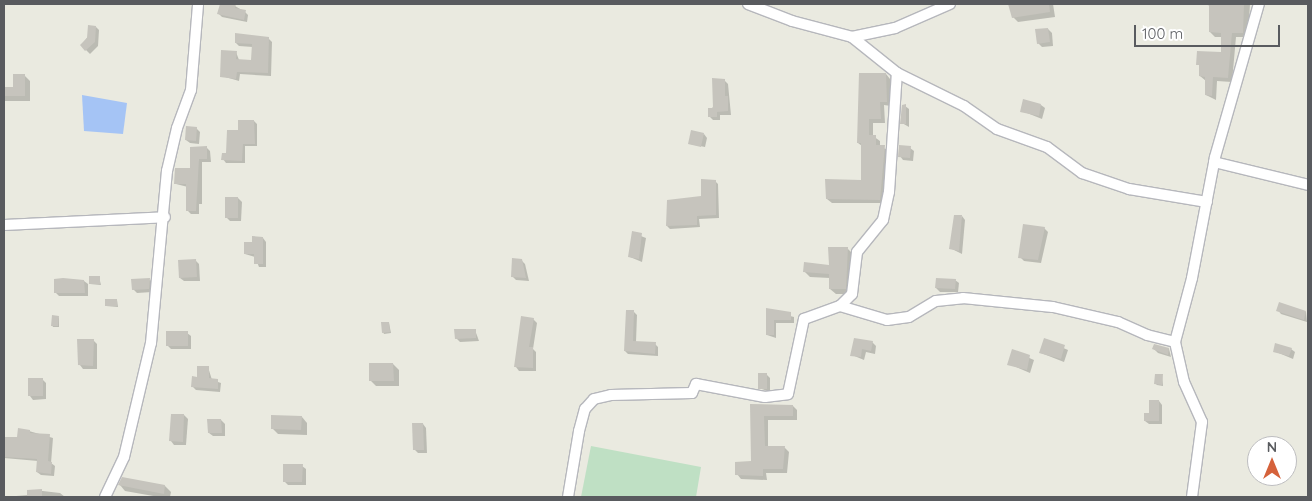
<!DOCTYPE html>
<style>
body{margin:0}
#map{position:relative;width:1312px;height:501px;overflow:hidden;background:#eaeae0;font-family:Quicksand,sans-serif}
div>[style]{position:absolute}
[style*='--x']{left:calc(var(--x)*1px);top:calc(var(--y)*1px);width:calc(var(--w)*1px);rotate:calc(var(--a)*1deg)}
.green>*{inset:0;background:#bfe0c4}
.water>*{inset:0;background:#a5c4f5}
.shadow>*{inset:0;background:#0003}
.building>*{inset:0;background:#c6c4bd}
.roads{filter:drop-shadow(1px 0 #b6b7bc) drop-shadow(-1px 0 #b6b7bc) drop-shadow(0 1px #b6b7bc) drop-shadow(0 -1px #b6b7bc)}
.minor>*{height:10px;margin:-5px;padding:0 5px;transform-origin:5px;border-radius:5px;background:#fff}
span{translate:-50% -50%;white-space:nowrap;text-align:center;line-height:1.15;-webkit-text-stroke:4.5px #fff;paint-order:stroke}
.frame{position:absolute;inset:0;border:5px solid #595b5f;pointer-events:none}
.north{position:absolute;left:1247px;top:436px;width:50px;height:50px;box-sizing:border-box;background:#fff;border:1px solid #bdbdbf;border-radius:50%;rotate:0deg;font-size:14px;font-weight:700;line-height:20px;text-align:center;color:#595b5f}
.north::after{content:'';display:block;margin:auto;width:18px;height:22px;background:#d5623b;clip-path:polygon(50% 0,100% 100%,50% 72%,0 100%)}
.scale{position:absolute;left:1134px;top:25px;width:146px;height:22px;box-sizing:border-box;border:2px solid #595b5f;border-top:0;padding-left:6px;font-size:15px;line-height:18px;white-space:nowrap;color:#595b5f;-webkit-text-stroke:4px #fff;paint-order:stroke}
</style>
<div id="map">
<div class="green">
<i style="clip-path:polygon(591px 446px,701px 467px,696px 497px,581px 497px)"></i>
</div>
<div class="water">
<i style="clip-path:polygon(82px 95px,127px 103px,123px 134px,84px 131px)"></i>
</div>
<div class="shadow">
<i style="clip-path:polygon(221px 4px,235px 6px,245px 12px,248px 15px,247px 22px,222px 17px,219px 14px)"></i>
<i style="clip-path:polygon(1010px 4px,1053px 4px,1055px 17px,1018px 22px,1013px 17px)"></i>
<i style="clip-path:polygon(1204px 4px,1250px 4px,1248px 37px,1236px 37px,1232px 82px,1217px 81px,1216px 100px,1206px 95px,1206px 81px,1200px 76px,1222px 54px,1222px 37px,1215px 37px,1210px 32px,1211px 6px)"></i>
<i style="clip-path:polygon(96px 27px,99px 30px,98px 46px,90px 54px,81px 45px)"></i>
<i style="clip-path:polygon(1048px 29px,1052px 33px,1053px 46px,1042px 47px,1038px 43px)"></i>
<i style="clip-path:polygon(268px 38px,272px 42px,271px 76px,240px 74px,239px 81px,222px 76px,236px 52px,239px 60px,253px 61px,253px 47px,239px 46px,236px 43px)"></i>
<i style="clip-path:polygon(886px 74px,890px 79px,891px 106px,884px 105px,885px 123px,873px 123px,873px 136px,880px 141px,880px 146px,889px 151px,883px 203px,832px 203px,827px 199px,862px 181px,862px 146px,858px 143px)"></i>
<i style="clip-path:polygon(24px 75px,30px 81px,30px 101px,4px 101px,4px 88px,14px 88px)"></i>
<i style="clip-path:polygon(724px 80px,728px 84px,731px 115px,720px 115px,720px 120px,713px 120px,709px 116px)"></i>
<i style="clip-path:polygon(1041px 105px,1045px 108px,1042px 119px,1022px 111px)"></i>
<i style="clip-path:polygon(905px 106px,909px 109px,909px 127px,902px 123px)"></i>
<i style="clip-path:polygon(254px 121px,257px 124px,257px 146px,245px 146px,245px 163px,226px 163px,223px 159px,240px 131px)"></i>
<i style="clip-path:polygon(196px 128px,200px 132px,199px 144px,190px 143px,186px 140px)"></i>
<i style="clip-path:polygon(704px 134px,707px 138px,705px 147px,690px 144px)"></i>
<i style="clip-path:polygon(207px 148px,210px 151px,211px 162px,202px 162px,202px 204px,199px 204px,199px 214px,191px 214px,188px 211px,188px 187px,176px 184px,192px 169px)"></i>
<i style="clip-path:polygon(910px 148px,914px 151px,913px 161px,903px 160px,900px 156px)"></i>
<i style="clip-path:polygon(715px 181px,718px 184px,719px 218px,699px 219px,700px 227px,670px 229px,667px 226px,702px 197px)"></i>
<i style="clip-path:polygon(238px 198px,242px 202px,241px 221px,230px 221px,226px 217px)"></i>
<i style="clip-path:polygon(962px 216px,965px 220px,962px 254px,950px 248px)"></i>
<i style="clip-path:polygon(1044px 228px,1048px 232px,1041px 263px,1024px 261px,1020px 257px)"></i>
<i style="clip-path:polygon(633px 233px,646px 238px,642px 262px,630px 257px)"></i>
<i style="clip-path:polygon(263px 238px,266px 242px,266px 267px,259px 267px,255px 257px,245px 254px)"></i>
<i style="clip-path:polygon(847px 248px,853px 254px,851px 294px,836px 294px,830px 289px,830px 278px,810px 277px,804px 271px,830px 266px)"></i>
<i style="clip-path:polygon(195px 260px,199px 264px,200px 281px,184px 281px,180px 278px)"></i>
<i style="clip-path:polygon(521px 260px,525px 264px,529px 281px,516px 280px,512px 276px)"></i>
<i style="clip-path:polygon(99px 277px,101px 285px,90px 284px)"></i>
<i style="clip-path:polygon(150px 280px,153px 283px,152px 292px,137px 293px,133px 289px)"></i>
<i style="clip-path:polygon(955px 280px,959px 283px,958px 292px,940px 292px,936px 288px)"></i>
<i style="clip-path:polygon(84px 281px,88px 284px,88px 296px,59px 296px,56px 293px)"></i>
<i style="clip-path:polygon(117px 300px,118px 307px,106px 306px)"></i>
<i style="clip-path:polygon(767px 310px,794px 317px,794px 323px,776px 323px,776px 338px,767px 335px)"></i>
<i style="clip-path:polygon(1278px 310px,1306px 312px,1307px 322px,1281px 314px)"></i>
<i style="clip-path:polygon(634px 312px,637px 315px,636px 342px,655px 344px,658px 347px,658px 356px,628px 354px,625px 351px)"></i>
<i style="clip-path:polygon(59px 317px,59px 327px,53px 327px,52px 325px)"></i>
<i style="clip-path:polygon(533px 319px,537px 323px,533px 349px,536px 352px,536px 371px,519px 371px,516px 367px)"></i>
<i style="clip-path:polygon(389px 323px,391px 333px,384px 334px,383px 332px)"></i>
<i style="clip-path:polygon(475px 330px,479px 341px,460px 342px,456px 338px)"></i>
<i style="clip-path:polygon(187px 333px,191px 336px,191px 349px,171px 349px,167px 345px)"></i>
<i style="clip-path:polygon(93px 340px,97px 344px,97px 369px,83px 369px,80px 365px)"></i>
<i style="clip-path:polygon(1045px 340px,1068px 350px,1064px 362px,1041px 353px)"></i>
<i style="clip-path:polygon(872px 342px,876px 346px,875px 354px,866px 352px,864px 360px,852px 355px)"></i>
<i style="clip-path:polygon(1154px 349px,1169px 349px,1171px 357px,1158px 353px)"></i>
<i style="clip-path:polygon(1291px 349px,1295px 352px,1293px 359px,1274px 351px)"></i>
<i style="clip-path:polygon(1013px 351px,1034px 360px,1030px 373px,1009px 364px)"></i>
<i style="clip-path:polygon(393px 364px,399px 370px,399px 386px,376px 386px,370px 380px)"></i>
<i style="clip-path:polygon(208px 367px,212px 380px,221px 383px,220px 392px,196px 390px,193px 387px)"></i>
<i style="clip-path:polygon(767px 375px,770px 378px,770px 392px,759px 388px)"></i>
<i style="clip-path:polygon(1162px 375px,1163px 386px,1157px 385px,1156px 384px)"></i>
<i style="clip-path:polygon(42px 379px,46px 383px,46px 399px,33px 400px,30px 396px)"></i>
<i style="clip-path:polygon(1159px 401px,1162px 405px,1162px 424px,1149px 424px,1145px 421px)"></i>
<i style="clip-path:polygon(751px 405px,793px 406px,797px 410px,797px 420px,768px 420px,768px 447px,785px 448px,789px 452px,787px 473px,766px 473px,767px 480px,741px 479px,737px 474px,753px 463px)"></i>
<i style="clip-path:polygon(184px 415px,188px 419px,186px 445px,174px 445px,171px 441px)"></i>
<i style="clip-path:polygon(302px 417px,307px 423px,307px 435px,278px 434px,272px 428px)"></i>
<i style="clip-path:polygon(221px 420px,225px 424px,225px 436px,213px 436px,209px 433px)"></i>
<i style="clip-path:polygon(423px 424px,426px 428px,427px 453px,418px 453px,414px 449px)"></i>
<i style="clip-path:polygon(29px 431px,53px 438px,51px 463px,55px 466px,54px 476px,41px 475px,37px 472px,38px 461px,4px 458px,4px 438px,19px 438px)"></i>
<i style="clip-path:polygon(302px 466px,306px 469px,306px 485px,288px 485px,284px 481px)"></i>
<i style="clip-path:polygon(120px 485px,165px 486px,171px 492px,170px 497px,159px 497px,125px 491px)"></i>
<i style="clip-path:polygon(34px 490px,60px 493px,65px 497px,4px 497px,28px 495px)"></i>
</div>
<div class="building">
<i style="clip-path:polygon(220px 4px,236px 4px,235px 8px,246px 10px,244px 20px,217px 14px)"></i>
<i style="clip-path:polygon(1008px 4px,1049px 4px,1050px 12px,1012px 18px)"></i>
<i style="clip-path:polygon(1209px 4px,1244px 4px,1243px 33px,1232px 33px,1228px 78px,1213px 77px,1212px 96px,1205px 95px,1205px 77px,1199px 76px,1199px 65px,1196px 65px,1197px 51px,1221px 52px,1221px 33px,1209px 32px)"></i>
<i style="clip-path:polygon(88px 25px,96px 26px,95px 42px,85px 51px,80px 45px,87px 38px)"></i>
<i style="clip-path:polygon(1048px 28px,1050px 42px,1037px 44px,1035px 29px)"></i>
<i style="clip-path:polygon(235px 33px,269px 37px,268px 73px,237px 72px,236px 79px,220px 77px,221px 50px,237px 51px,236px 59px,251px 60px,252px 44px,235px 43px)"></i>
<i style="clip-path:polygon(859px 73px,886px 73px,887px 102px,880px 102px,881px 119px,869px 119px,869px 135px,876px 135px,876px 145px,885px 145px,880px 200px,826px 199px,825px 179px,861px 180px,861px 143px,857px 143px)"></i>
<i style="clip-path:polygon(13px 74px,25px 74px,25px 96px,4px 96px,4px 87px,13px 87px)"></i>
<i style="clip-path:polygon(712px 78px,725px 79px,725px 96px,728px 96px,728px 111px,717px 112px,717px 117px,708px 117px,708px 108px,713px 108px)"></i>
<i style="clip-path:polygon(1023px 99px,1041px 104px,1039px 116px,1020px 112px)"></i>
<i style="clip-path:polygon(906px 104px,906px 124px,900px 124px,902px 105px)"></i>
<i style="clip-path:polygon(238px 120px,254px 120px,255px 144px,243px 144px,242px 161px,221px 160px,222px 153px,226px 153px,227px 130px,238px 130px)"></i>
<i style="clip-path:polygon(186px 126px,197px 127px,196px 141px,185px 140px)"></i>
<i style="clip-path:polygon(691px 130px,704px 133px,701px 147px,688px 144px)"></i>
<i style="clip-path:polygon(899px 145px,911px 146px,910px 158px,898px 157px)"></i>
<i style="clip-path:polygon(207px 146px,207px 159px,199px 159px,196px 211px,186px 211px,186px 184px,174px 184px,175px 168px,190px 168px,190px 147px)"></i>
<i style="clip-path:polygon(701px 179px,716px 180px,716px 215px,697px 216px,697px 225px,666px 226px,667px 200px,701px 196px)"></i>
<i style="clip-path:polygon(225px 197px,238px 197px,238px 218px,225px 218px)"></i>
<i style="clip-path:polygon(954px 215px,962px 215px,959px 251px,949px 249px)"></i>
<i style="clip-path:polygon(1023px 224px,1045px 227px,1038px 260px,1018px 258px)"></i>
<i style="clip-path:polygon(632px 231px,642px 233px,639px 259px,628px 257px)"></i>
<i style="clip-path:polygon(252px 236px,263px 237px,263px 264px,254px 264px,254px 254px,244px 254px,244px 242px,252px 242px)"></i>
<i style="clip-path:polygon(828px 247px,848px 247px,846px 289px,829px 289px,829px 274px,803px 272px,804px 262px,829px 265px)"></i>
<i style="clip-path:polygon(512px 258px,522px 259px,526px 278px,511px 277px)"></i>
<i style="clip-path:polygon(196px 259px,197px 277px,179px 278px,178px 260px)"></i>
<i style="clip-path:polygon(89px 276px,100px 276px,100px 284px,89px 284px)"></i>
<i style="clip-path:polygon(63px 278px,84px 280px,85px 293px,54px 293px,54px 279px)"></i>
<i style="clip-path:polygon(150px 278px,149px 289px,132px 290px,131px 279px)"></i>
<i style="clip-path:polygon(936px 278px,956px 279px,955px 289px,935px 288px)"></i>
<i style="clip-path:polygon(105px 299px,117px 299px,117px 306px,105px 306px)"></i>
<i style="clip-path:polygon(1279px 302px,1306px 311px,1304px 320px,1276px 311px)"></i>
<i style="clip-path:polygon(766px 308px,791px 312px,791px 320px,774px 320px,774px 335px,766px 335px)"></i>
<i style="clip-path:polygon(626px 310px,634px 310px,633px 341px,656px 342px,655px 354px,624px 351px)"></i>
<i style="clip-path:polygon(52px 315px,59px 316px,58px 326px,51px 326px)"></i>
<i style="clip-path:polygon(521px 316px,534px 318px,529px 347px,533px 347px,533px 368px,514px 367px)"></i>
<i style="clip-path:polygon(381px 322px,389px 322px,390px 332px,382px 333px)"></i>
<i style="clip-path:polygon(454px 329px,476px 329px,476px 338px,455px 339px)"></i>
<i style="clip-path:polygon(166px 331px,188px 331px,188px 346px,166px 346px)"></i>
<i style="clip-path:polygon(854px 338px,873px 341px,871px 351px,862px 349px,861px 357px,850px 356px)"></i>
<i style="clip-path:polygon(1044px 338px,1065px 345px,1061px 359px,1039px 353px)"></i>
<i style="clip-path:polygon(77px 339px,94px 339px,93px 366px,78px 365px)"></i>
<i style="clip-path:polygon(1275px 343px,1292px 348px,1289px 356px,1273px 352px)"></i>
<i style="clip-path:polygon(1154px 344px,1169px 348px,1168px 355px,1152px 349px)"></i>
<i style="clip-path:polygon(1012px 349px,1030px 355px,1027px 370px,1007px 365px)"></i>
<i style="clip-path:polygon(369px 363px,393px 363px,394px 381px,369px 381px)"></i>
<i style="clip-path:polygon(197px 366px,209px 366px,209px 378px,218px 379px,218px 389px,191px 387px,192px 376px,197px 377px)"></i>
<i style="clip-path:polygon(758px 373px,767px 373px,767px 389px,758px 389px)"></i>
<i style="clip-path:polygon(1155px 374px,1163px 374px,1162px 385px,1154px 384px)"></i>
<i style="clip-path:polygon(28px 378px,43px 378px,43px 396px,28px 396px)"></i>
<i style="clip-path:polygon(1149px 400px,1159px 400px,1159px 421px,1144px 421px,1144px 413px,1149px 413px)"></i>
<i style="clip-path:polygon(750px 404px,793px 405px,793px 416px,764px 416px,765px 446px,785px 446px,783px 469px,763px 469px,763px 476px,735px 475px,735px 462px,751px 461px)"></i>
<i style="clip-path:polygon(171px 414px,184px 414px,183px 442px,169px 441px)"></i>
<i style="clip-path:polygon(271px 415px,302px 416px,301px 430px,271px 429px)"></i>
<i style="clip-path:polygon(207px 419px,221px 419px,222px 433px,208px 433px)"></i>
<i style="clip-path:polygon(412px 423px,423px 423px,424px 450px,413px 450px)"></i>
<i style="clip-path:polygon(18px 428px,30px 430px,30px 433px,50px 434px,48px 461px,52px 462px,51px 474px,36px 472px,37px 459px,4px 457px,4px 437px,17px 437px)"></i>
<i style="clip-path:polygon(283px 464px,303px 464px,302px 482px,283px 482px)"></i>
<i style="clip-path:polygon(122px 477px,165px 485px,164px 494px,118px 485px)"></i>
<i style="clip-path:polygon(42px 489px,42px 497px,27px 497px,27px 490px)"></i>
</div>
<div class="roads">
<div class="minor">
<i style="--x:748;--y:4;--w:47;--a:21.1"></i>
<i style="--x:792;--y:21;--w:62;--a:14.9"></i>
<i style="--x:852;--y:37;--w:44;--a:-11.8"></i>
<i style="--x:895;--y:28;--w:60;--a:-23.6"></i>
<i style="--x:852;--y:37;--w:58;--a:38.7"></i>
<i style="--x:897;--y:73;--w:75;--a:26.2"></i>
<i style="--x:964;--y:106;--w:40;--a:34.9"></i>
<i style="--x:997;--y:129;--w:53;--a:19.8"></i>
<i style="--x:1047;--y:147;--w:44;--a:36.6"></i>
<i style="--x:1082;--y:173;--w:50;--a:18.8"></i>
<i style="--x:1129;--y:189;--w:79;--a:9.5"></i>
<i style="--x:1214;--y:162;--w:97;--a:13.7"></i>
<i style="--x:4;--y:225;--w:161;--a:-2.8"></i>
<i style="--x:840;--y:306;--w:49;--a:16.6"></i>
<i style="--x:887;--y:320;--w:22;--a:-8"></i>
<i style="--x:909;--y:317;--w:31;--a:-31"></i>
<i style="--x:936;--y:301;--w:27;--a:-6"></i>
<i style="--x:963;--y:298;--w:90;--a:5.7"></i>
<i style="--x:1053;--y:307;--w:67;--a:13"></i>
<i style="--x:1118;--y:322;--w:32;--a:24"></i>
<i style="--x:1147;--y:335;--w:29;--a:14"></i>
<i style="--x:105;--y:497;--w:44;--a:-64.6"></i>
<i style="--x:124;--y:457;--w:117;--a:-76.7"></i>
<i style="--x:151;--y:343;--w:173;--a:-84.7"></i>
<i style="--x:167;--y:171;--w:44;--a:-76.9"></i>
<i style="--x:177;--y:128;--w:40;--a:-69.8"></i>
<i style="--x:191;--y:90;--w:86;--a:-85.3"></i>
<i style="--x:568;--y:497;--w:67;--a:-80.5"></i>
<i style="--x:579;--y:431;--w:23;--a:-75"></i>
<i style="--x:585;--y:409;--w:13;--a:-48"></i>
<i style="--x:594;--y:399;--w:17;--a:-13"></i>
<i style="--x:611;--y:395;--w:81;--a:-1.4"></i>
<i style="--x:692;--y:393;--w:10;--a:-66"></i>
<i style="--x:696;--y:384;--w:70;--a:10.7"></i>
<i style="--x:765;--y:397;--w:23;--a:-7"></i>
<i style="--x:788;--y:394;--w:77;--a:-78"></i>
<i style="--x:804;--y:319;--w:38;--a:-20"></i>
<i style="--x:840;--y:306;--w:17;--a:-45"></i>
<i style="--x:852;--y:294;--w:42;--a:-83.2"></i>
<i style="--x:857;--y:252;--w:41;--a:-50.9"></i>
<i style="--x:883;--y:220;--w:29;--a:-78"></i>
<i style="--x:889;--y:192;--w:119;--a:-86.2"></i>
<i style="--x:1192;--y:497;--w:76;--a:-82.4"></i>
<i style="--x:1202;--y:422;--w:44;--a:-114.2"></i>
<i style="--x:1184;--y:382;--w:41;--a:-102.7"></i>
<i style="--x:1175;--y:342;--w:66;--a:-75.1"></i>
<i style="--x:1192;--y:278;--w:123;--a:-79.2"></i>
<i style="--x:1215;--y:157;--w:159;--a:-74"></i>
</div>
</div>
<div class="frame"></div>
<div class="north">N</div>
<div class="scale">100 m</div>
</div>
